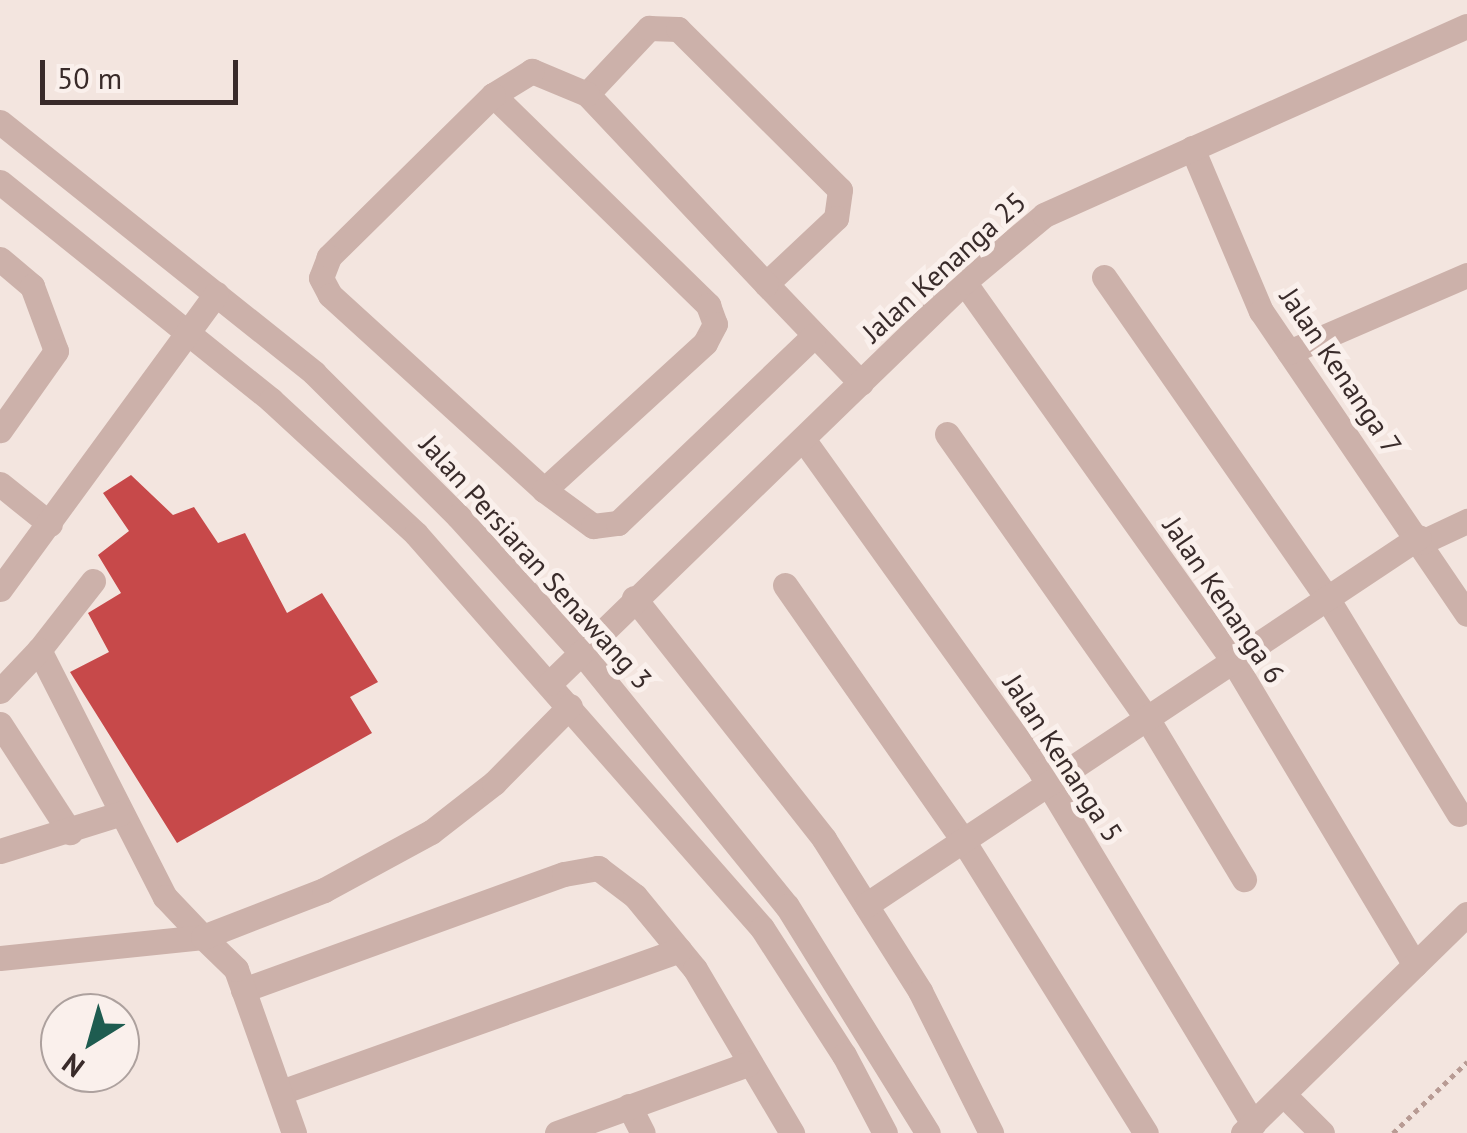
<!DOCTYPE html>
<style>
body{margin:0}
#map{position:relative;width:1467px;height:1133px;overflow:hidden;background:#f3e5df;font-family:"PT Sans",sans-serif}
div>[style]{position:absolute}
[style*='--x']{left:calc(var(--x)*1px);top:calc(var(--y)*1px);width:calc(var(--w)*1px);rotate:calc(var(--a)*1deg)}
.building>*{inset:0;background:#c7494a}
.path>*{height:5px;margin-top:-2.5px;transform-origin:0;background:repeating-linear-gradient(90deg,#b89b94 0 5px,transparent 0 10px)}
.minor>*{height:25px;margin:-12.5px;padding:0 12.5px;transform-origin:12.5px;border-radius:12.5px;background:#ccb1aa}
span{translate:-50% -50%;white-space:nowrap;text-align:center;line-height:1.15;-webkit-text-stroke:10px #faf0ec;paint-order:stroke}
.street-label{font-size:28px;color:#392b2a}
.north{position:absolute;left:40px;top:993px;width:100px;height:100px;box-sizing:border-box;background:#faf0ec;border:2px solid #ada19e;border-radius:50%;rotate:217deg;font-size:28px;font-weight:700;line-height:40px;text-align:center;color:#392b2a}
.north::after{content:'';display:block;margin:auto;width:35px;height:45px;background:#1e5c50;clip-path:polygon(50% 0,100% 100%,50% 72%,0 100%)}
.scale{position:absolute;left:40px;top:60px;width:198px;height:45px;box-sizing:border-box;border:5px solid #392b2a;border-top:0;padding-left:12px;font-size:30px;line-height:35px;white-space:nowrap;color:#392b2a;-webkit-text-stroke:8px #faf0ec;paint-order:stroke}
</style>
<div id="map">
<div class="building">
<i style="clip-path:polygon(131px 475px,173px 515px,194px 507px,218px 543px,245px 533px,287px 613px,322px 593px,378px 682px,350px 697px,372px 733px,177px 843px,70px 672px,109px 652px,88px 613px,121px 593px,98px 555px,129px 531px,103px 493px)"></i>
</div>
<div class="path">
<i style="--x:1393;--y:1133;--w:103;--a:-43.8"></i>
</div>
<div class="minor">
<i style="--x:587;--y:94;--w:91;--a:-46.8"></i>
<i style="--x:649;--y:28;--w:29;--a:2"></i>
<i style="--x:678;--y:29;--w:228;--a:44.8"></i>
<i style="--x:840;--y:190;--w:28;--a:98"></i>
<i style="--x:836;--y:218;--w:96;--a:136.7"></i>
<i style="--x:766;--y:284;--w:137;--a:46.2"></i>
<i style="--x:493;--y:95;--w:301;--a:44.3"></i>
<i style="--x:708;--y:305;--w:20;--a:70"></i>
<i style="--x:715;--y:324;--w:21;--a:118"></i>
<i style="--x:705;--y:343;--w:218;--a:137.6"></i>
<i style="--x:0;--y:122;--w:402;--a:38.6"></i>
<i style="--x:314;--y:373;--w:203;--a:44.8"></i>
<i style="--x:458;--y:516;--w:183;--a:47.9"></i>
<i style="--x:581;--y:652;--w:327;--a:51"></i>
<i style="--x:787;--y:906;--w:267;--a:58.2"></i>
<i style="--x:1192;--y:148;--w:177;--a:67.1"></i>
<i style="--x:1261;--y:311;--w:366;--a:55.8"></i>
<i style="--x:0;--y:182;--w:348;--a:38.8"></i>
<i style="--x:271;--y:400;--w:197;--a:42.7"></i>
<i style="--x:416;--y:534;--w:524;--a:48.71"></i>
<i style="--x:762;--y:928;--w:151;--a:57.2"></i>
<i style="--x:844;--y:1055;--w:88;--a:62.3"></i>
<i style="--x:0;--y:259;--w:42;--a:40.2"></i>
<i style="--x:32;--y:286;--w:69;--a:69.7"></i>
<i style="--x:56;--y:351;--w:97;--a:125.3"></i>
<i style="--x:1104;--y:277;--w:391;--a:55.2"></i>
<i style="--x:1327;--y:598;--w:253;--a:58.6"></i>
<i style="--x:964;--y:282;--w:465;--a:54.6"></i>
<i style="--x:1233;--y:661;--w:354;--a:59.1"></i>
<i style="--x:766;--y:284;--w:261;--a:-133.3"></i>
<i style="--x:587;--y:94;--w:60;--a:-157.3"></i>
<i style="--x:532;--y:71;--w:46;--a:148.4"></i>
<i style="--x:493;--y:95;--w:231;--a:135.4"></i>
<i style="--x:329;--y:257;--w:22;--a:111"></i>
<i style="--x:321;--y:278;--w:19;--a:62"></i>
<i style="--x:330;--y:295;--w:290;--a:42.3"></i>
<i style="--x:544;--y:490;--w:61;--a:36.3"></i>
<i style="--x:593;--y:526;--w:25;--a:-7"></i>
<i style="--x:618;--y:523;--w:272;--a:-43.7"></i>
<i style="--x:1289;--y:352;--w:194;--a:-23.4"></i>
<i style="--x:947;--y:434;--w:350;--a:54.9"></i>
<i style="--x:1148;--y:720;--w:186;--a:58.9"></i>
<i style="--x:803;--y:439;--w:409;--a:54.4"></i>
<i style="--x:1041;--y:772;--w:411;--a:58.9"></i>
<i style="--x:0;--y:484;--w:64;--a:38.7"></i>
<i style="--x:1422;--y:542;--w:50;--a:-25"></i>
<i style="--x:93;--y:581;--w:88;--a:128"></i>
<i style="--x:39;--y:650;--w:277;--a:63"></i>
<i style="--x:165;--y:897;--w:55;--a:46.5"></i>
<i style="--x:785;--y:585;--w:313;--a:55.1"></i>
<i style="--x:964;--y:842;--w:343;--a:58"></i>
<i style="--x:0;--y:589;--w:366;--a:-53.8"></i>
<i style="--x:634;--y:598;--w:307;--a:51.7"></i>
<i style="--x:824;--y:839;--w:180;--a:57.7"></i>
<i style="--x:920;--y:991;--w:159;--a:63.4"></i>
<i style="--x:550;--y:683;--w:576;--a:-44.09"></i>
<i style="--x:964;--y:282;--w:104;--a:-39.9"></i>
<i style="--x:1044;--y:215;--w:463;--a:-24.1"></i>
<i style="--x:0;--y:691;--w:57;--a:-46.4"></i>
<i style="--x:0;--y:724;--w:129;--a:57.1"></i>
<i style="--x:0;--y:851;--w:125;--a:-17.3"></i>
<i style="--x:866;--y:905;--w:664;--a:-33.64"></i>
<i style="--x:0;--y:958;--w:204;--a:-5.9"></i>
<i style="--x:243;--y:990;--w:341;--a:-19.9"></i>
<i style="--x:564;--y:874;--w:35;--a:-10"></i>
<i style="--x:598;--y:868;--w:46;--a:37.1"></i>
<i style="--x:635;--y:896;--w:94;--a:50.6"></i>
<i style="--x:695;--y:969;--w:191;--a:59.4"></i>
<i style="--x:281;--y:1092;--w:423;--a:-19.6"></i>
<i style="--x:1283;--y:1094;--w:55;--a:45"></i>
<i style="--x:629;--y:1106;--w:30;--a:63"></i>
<i style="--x:294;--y:1133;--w:174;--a:-109.5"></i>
<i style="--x:236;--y:969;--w:46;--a:-135.9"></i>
<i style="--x:203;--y:937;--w:130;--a:-21.2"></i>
<i style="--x:324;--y:890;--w:122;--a:-28.5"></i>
<i style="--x:431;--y:832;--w:80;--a:-37.9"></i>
<i style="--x:494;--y:783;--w:108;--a:-45.4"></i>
<i style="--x:557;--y:1133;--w:203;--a:-19.9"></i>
<i style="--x:1243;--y:1133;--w:313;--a:-44.4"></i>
</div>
<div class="street-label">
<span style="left:944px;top:267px;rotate:-42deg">Jalan Kenanga 25</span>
<span style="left:1341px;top:371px;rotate:56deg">Jalan Kenanga 7</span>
<span style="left:536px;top:562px;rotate:48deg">Jalan Persiaran Senawang 3</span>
<span style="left:1224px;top:600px;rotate:56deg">Jalan Kenanga 6</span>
<span style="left:1063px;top:758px;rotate:57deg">Jalan Kenanga 5</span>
</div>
<div class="north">N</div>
<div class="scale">50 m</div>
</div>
